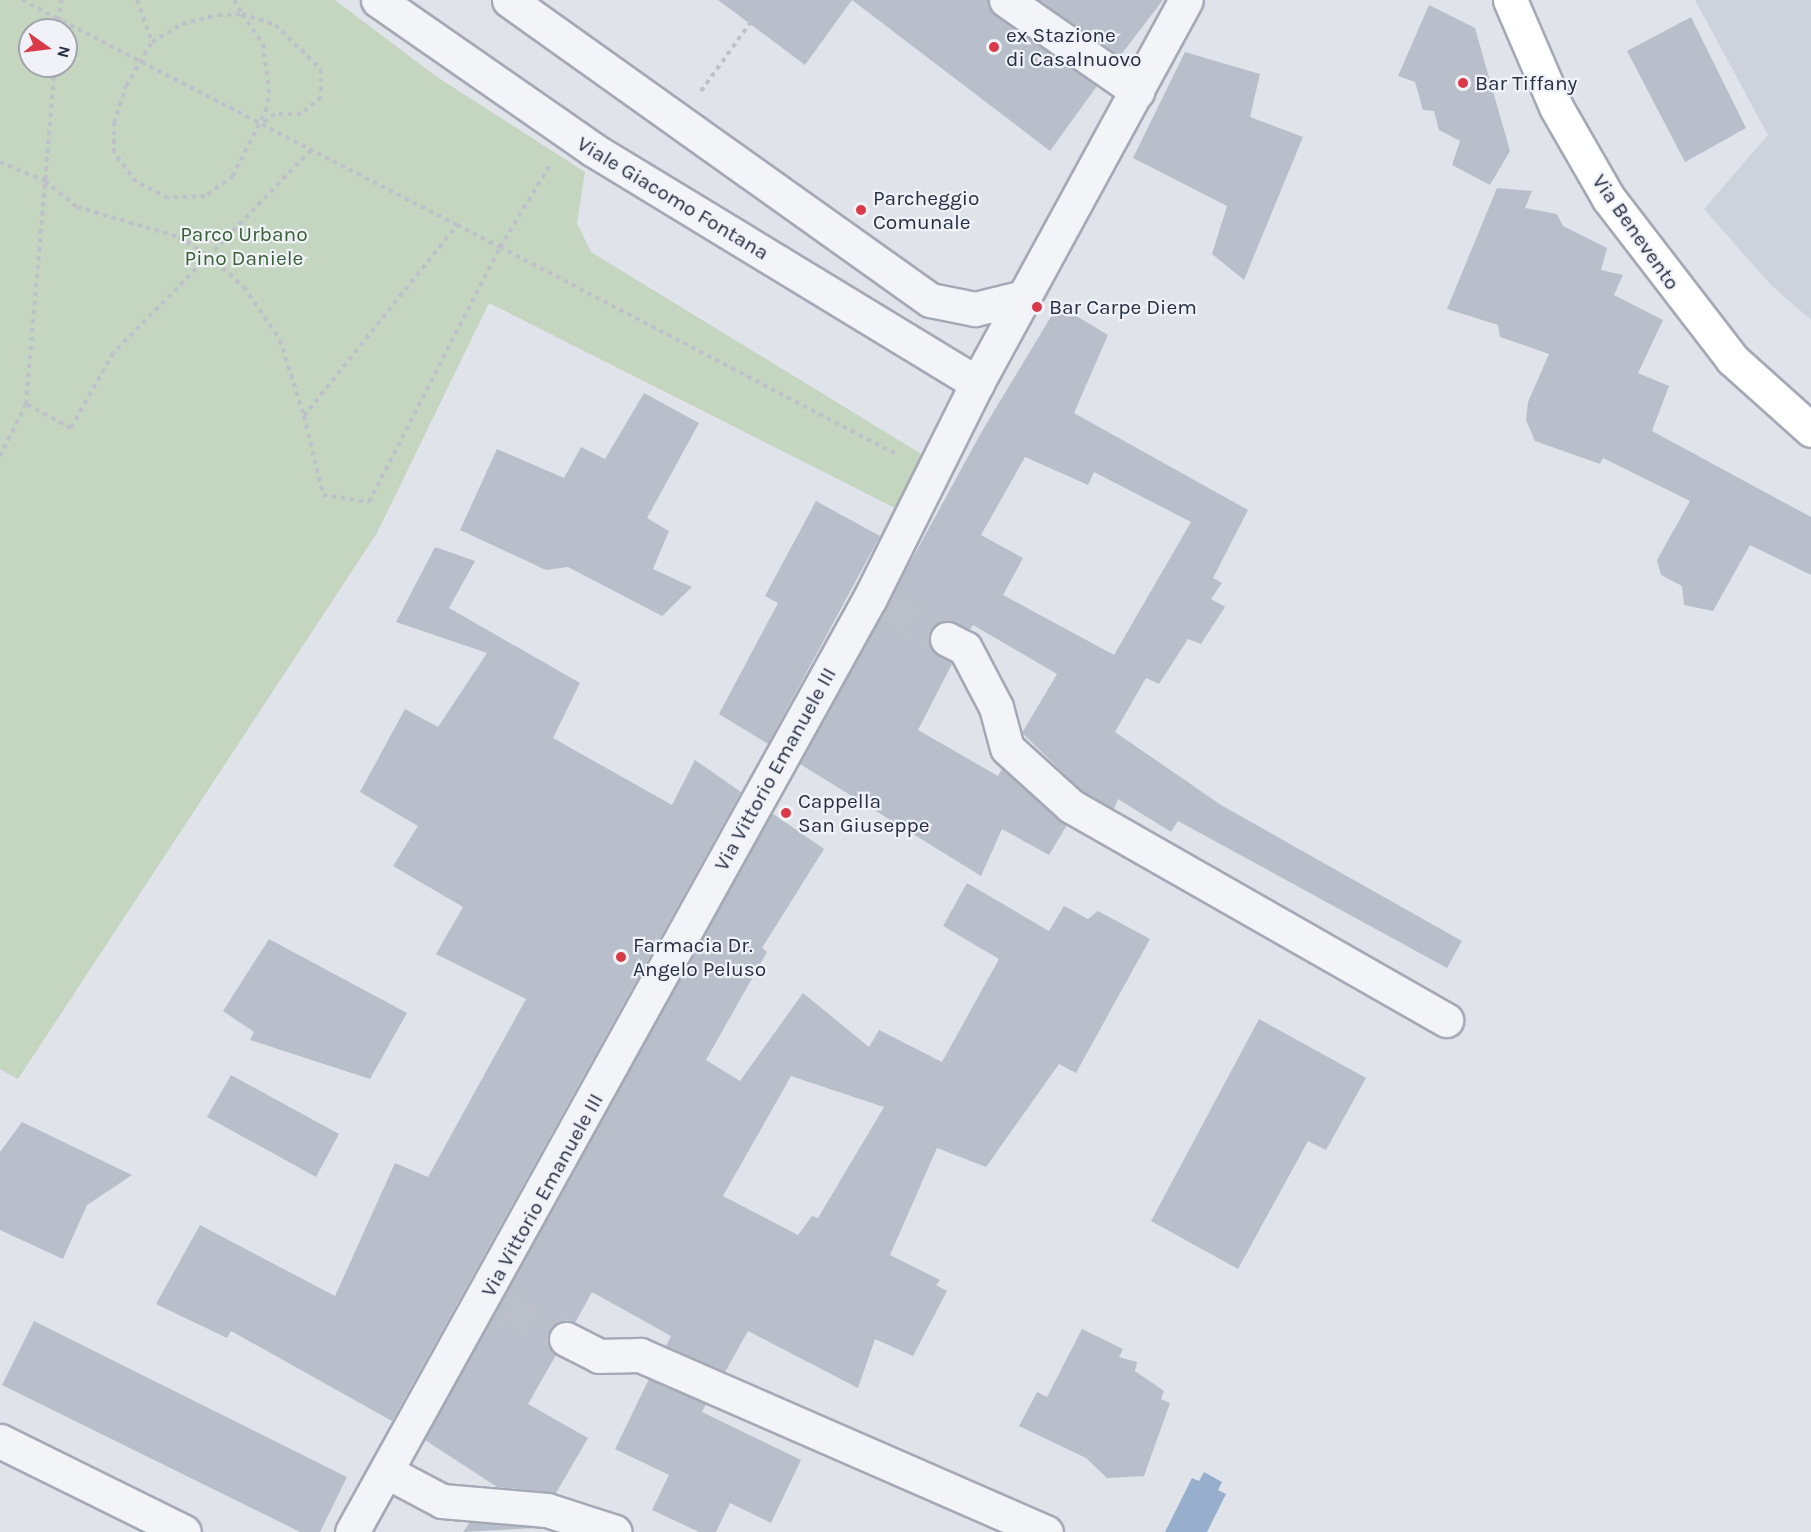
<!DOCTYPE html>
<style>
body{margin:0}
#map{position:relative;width:1811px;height:1532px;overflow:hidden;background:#e0e3ea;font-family:Karla,sans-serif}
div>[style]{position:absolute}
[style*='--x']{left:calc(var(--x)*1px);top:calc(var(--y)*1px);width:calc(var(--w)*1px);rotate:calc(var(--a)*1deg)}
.built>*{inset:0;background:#ced2dc}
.green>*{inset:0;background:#c4d5c0}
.water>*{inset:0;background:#98aecd}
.building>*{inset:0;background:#b9bfca}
.minor-tunnel>*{height:33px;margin-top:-16.5px;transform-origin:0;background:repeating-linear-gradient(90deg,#bbbfc9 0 33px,transparent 0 49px)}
.path>*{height:4px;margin-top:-2px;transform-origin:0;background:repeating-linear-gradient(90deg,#bec1c9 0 4.5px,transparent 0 9px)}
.roads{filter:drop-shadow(2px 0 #a5a9b5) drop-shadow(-2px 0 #a5a9b5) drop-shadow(0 2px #a5a9b5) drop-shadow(0 -2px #a5a9b5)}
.minor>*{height:33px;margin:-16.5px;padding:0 16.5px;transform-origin:16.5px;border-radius:16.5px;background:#f3f4f8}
.secondary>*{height:33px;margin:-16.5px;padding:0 16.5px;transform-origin:16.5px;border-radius:16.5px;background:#fff}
.dots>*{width:16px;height:16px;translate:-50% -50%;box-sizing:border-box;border:3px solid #f0f2f7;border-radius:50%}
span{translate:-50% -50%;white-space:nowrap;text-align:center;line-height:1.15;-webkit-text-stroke:4.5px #f0f2f7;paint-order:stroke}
.poi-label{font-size:21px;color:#272f43}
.left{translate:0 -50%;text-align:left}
.street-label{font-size:21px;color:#272f43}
.park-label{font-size:21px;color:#386033}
.north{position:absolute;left:18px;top:18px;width:60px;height:60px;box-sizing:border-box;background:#f0f2f7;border:2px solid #a0a4af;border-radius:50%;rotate:104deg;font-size:16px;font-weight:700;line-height:24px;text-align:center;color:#272f43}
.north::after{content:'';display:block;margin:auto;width:21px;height:27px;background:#da3a47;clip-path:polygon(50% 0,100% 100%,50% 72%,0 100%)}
</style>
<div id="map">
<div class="built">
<i style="clip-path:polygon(1695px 0,1811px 0,1811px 320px,1771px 285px,1704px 209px,1768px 135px)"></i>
</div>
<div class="green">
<i style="clip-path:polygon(evenodd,0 0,335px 0,437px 77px,585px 172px,577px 223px,591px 252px,923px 455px,897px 509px,489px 303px,377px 533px,18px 1079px,0 1069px,0 0,30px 30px,66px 30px,66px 66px,30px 66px,30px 30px)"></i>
</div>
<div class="water">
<i style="clip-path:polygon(1204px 1472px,1222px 1482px,1218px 1490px,1226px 1494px,1207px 1532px,1165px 1532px,1192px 1478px,1199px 1481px)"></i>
</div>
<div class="building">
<i style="clip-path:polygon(718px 0,852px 0,805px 65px)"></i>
<i style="clip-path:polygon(852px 0,988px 0,995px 15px,1097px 86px,1050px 151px)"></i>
<i style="clip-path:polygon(1039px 0,1163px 0,1120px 56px)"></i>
<i style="clip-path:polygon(1429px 5px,1475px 28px,1510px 151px,1490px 185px,1452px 165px,1460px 141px,1439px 130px,1434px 111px,1423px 110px,1415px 82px,1398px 76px)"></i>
<i style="clip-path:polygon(1691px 17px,1746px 128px,1685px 162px,1627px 51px)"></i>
<i style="clip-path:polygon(1185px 52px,1260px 74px,1250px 117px,1303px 137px,1244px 280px,1212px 254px,1227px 206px,1133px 158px)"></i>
<i style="clip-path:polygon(1497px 188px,1532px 191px,1525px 208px,1557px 214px,1563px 226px,1607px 248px,1601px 270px,1623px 275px,1614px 295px,1663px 320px,1638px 373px,1669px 386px,1652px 431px,1811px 517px,1811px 575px,1750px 545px,1713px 611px,1684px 605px,1682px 586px,1661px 575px,1657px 560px,1690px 501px,1603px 458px,1600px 464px,1535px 441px,1526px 420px,1528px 402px,1549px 354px,1500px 337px,1498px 325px,1447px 309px)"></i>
<i style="clip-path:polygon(evenodd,1058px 305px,1108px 335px,1074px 413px,1248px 510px,1213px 578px,1222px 583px,1211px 599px,1225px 607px,1201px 644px,1188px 639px,1159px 684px,1146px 678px,1115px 732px,1221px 805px,1462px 941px,1447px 968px,1178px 821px,1171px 832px,1118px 799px,1114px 809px,1082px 791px,1022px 733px,1057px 674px,973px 625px,970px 630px,945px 620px,931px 630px,931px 649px,952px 664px,918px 730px,998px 776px,1002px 769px,1067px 825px,1049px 855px,1002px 829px,981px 876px,800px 764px,982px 431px,1058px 305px,1025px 457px,1088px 485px,1094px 472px,1191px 522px,1114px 655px,1003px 595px,1023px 558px,981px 535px,1025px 457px)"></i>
<i style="clip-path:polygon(644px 393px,699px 423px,647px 518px,669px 531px,653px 569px,692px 587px,662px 616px,568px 567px,546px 570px,460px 530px,497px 449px,564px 478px,581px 447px,605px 459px)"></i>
<i style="clip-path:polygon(816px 501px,880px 536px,768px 744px,719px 714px,778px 603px,765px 596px)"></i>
<i style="clip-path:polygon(435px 547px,475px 561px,449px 608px,580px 683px,553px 738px,672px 805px,695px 760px,741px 792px,392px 1421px,231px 1331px,227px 1338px,156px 1304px,200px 1225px,335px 1296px,395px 1163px,428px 1177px,526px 999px,436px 954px,463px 907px,393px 866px,418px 826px,360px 792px,405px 709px,438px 727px,487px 653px,396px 622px)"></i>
<i style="clip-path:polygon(evenodd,772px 813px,824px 849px,762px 948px,767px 952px,706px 1060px,740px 1081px,803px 993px,869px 1047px,879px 1030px,942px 1062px,999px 959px,943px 926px,967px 883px,1049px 931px,1064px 906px,1088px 919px,1098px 911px,1150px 939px,1076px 1073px,1059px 1064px,986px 1167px,937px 1148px,890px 1255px,940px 1280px,936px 1285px,947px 1291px,913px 1356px,875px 1339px,858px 1388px,748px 1331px,725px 1372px,666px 1346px,671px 1336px,592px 1292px,575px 1323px,565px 1320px,550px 1330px,547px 1340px,556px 1355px,528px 1404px,588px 1438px,556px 1493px,497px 1487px,425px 1440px,772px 813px,791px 1076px,884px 1107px,818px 1218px,812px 1216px,798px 1235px,723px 1196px,791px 1076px)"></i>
<i style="clip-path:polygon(269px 939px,407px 1013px,370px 1079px,250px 1040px,254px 1032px,223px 1011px)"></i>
<i style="clip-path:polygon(1259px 1019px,1366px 1078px,1326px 1150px,1308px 1141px,1238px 1269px,1151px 1221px)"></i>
<i style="clip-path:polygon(231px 1075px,339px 1134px,316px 1177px,207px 1117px)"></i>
<i style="clip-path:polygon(22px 1122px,132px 1175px,87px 1205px,63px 1259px,0 1230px,0 1152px)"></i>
<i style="clip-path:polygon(34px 1321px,347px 1477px,320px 1532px,300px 1532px,2px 1385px)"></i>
<i style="clip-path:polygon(1082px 1329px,1123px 1349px,1119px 1357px,1137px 1362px,1135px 1371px,1164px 1391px,1161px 1399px,1170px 1403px,1144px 1476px,1107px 1478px,1086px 1458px,1019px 1426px,1037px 1392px,1047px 1397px)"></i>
<i style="clip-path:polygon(649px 1379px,706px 1404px,702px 1412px,801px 1460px,771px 1523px,730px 1503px,716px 1532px,699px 1532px,652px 1510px,669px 1475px,615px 1449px)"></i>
<i style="clip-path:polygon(470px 1522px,537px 1528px,463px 1532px)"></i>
</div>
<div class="minor-tunnel">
<i style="--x:885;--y:606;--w:70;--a:28"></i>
<i style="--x:506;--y:1306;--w:68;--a:28.8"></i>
</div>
<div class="path">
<i style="--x:22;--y:0;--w:326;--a:27.4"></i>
<i style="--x:137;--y:0;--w:45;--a:70.3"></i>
<i style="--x:234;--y:0;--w:16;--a:60"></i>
<i style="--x:242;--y:14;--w:37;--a:55"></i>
<i style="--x:263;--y:44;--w:45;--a:82.4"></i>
<i style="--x:269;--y:89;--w:19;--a:96"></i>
<i style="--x:267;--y:108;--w:76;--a:116.6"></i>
<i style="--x:233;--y:176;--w:34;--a:144"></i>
<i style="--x:205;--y:196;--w:37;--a:177"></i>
<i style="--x:168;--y:198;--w:36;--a:-153"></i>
<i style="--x:136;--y:182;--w:36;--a:-127"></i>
<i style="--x:114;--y:153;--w:30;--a:-90"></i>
<i style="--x:114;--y:123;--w:39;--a:-72"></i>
<i style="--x:126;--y:86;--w:51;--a:-59.4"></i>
<i style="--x:152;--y:42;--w:35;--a:-31"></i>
<i style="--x:182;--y:24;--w:37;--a:-14"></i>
<i style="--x:218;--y:15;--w:24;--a:-2"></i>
<i style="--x:242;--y:14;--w:35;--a:18"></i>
<i style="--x:275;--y:25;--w:64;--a:43.7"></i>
<i style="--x:321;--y:69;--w:28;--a:90"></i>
<i style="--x:321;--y:97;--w:26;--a:140"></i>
<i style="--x:301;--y:114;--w:26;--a:180"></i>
<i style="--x:275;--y:114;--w:17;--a:144"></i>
<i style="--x:58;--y:30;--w:30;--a:-84"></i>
<i style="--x:701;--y:91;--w:89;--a:-54.2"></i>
<i style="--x:0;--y:162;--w:49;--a:22.9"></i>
<i style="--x:45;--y:181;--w:41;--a:39.1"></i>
<i style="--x:77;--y:207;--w:106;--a:16.4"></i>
<i style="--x:179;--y:237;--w:36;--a:32"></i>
<i style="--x:209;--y:256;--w:47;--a:41.5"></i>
<i style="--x:244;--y:287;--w:64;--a:55.8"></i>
<i style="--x:280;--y:340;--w:80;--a:72.5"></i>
<i style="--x:304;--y:416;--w:245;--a:-51.3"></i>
<i style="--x:457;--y:225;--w:164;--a:-152.8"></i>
<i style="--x:311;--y:150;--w:147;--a:133.9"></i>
<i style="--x:209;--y:256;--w:136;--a:134.7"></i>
<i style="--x:113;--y:353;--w:86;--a:119.2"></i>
<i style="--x:71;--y:428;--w:51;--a:-151.9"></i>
<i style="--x:26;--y:404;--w:58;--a:116.6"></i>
<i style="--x:457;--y:225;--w:48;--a:27.1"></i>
<i style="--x:500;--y:247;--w:96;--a:-58.6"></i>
<i style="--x:26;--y:404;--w:339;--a:-85.1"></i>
<i style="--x:304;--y:416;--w:81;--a:76.5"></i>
<i style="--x:323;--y:495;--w:47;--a:8.7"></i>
<i style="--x:369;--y:502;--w:287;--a:-62.8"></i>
<i style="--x:500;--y:247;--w:450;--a:27.6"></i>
</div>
<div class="roads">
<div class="minor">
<i style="--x:378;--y:0;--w:261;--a:34.8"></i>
<i style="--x:592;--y:149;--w:451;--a:31.3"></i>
<i style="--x:509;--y:0;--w:517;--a:35.47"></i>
<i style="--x:930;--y:300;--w:46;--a:11.3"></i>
<i style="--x:975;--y:309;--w:50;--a:-13.8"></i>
<i style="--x:1006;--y:0;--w:160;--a:34.8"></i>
<i style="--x:947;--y:639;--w:20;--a:27"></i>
<i style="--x:965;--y:648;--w:67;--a:62.3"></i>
<i style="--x:996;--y:707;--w:42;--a:75"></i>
<i style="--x:1007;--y:748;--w:86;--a:42.2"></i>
<i style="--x:1071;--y:806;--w:432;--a:29.7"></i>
<i style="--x:566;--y:1339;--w:37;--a:27"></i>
<i style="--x:599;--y:1356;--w:41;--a:-1.4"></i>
<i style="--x:640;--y:1355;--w:443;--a:23.6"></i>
<i style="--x:0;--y:1441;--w:205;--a:26.3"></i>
<i style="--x:389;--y:1473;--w:60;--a:27.8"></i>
<i style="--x:442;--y:1501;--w:105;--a:4.9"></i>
<i style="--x:547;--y:1510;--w:71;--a:17.9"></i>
<i style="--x:352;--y:1532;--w:1068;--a:-60.99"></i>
<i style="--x:870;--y:598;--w:240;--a:-63.5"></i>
<i style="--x:977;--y:383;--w:436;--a:-61.4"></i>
</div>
<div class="secondary">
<i style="--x:1510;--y:0;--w:116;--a:66.7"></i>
<i style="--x:1556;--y:107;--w:106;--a:60.1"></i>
<i style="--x:1609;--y:199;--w:202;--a:52.4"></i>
<i style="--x:1732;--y:359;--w:106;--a:41.9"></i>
</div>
</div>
<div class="dots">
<i style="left:994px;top:47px;background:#da3a47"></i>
<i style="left:1463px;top:83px;background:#da3a47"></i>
<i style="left:861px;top:210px;background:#da3a47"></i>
<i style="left:1037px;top:307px;background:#da3a47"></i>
<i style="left:786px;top:813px;background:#da3a47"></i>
<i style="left:621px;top:957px;background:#da3a47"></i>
</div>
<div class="poi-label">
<span class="left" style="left:1006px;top:47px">ex Stazione<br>di Casalnuovo</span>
<span class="left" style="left:1475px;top:83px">Bar Tiffany</span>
<span class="left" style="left:873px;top:210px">Parcheggio<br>Comunale</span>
<span class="left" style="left:1049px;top:307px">Bar Carpe Diem</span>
<span class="left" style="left:798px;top:813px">Cappella<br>San Giuseppe</span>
<span class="left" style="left:633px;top:957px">Farmacia Dr.<br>Angelo Peluso</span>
</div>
<div class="street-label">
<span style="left:673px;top:198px;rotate:31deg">Viale Giacomo Fontana</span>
<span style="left:1636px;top:232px;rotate:55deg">Via Benevento</span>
<span style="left:775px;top:769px;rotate:-61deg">Via Vittorio Emanuele III</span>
<span style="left:542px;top:1195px;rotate:-61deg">Via Vittorio Emanuele III</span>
</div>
<div class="park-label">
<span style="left:244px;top:246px">Parco Urbano<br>Pino Daniele</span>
</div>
<div class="north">N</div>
</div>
